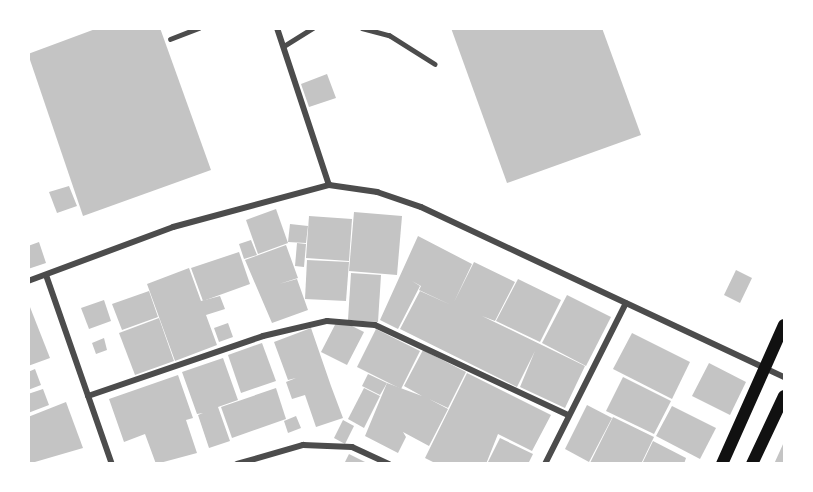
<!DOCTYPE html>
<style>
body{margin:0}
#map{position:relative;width:813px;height:492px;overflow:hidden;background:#fff;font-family:Inter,sans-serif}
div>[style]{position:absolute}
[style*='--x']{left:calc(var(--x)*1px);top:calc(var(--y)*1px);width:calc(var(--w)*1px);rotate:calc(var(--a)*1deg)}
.building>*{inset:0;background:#c4c4c4}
.service>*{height:4.5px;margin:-2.25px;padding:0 2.25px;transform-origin:2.25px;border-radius:2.25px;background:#4c4c4c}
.minor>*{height:6px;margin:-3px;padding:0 3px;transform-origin:3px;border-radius:3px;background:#4c4c4c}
.secondary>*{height:12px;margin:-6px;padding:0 6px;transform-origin:6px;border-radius:6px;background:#111}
span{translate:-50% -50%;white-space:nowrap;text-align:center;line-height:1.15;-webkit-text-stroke:6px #fff;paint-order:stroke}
.frame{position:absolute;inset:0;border:30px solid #fff;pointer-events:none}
</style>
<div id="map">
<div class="building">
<i style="clip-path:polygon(98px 28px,160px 28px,211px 170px,83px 216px,28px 54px)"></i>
<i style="clip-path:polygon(451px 28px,602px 28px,641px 135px,507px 183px)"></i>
<i style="clip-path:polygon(327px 74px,336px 98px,309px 107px,301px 84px)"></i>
<i style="clip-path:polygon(69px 186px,77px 206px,57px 213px,49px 192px)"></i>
<i style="clip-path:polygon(276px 209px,288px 243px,258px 254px,246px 220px)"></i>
<i style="clip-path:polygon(354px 212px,402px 216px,397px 275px,349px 271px)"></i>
<i style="clip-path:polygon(309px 216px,352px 219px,349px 261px,306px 258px)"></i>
<i style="clip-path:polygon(290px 224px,308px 226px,306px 243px,288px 242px)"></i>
<i style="clip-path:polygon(418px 236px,472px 264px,454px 302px,474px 262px,515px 282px,495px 321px,482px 316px,585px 366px,565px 408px,520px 387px,535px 351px,517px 387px,400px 329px,420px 291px,451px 305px,419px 290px,421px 286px,412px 281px,420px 286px,398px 329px,380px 320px)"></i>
<i style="clip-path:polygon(251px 240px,257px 255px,244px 259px,239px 244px)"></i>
<i style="clip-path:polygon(39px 242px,46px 263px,28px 269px,28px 246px)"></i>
<i style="clip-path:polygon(297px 243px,306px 244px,304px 267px,295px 266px)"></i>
<i style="clip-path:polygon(286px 245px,298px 278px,279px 284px,297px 279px,308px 310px,272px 323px,245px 260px)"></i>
<i style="clip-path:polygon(239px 252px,250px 284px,203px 301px,191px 268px)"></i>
<i style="clip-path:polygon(307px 260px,349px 262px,346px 301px,305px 299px)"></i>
<i style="clip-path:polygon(189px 268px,201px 301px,220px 296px,225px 309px,206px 315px,217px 345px,175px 361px,147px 284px)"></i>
<i style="clip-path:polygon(736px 270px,752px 278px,740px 303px,724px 295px)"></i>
<i style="clip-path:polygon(351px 273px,381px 275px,378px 322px,348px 320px)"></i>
<i style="clip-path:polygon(518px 279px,561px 300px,540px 342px,496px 321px)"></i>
<i style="clip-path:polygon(149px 291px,158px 317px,122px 330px,112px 304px)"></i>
<i style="clip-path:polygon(567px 295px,611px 317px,586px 366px,542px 343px)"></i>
<i style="clip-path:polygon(104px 300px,111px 321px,89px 329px,81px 308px)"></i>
<i style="clip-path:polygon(28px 302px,50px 358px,28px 366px)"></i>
<i style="clip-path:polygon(159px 318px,174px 361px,135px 375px,119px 333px)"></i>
<i style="clip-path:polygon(338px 319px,364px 332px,347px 365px,321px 352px)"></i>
<i style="clip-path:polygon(228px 323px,233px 337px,219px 342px,214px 328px)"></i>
<i style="clip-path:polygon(311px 328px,331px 386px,324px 388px,331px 386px,343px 418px,316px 427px,305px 395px,292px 399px,286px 382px,296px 378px,288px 380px,274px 342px)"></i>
<i style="clip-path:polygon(376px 329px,420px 351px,401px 389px,357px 367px)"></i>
<i style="clip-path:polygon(632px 333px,690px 362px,672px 399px,613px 369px)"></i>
<i style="clip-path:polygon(104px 338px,107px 350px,96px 354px,92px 343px)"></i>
<i style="clip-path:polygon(262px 343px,276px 381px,241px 393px,228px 355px)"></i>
<i style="clip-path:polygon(423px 350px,466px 372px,448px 408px,429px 399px,448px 409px,429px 446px,403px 432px,406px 437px,398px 453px,365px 436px,387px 383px,422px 396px,404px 386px)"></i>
<i style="clip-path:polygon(223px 358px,238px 400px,218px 407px,230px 441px,209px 448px,198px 415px,203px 413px,197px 414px,182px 372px)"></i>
<i style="clip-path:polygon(709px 363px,746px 382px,730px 415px,692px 396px)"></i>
<i style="clip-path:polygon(35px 369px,41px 385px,28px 390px,28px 372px)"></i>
<i style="clip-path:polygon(467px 373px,551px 415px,532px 451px,498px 434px,486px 464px,437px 464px,425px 458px)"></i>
<i style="clip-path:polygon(368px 374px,387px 383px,380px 395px,362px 386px)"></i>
<i style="clip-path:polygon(178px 375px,193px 418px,186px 420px,197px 453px,156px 464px,145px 434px,124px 442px,109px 399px)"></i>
<i style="clip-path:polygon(623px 377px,671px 401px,654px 434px,606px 411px)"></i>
<i style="clip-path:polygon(276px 388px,286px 419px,232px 438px,221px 407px)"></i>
<i style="clip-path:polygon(364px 388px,380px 396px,364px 428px,348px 419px)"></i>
<i style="clip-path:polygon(43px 389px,49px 405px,28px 413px,28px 394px)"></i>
<i style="clip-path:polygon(66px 402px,83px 448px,28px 464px,28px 417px)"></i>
<i style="clip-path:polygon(587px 405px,612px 418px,589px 462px,565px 449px)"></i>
<i style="clip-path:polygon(672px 406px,716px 428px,700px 459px,656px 436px)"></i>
<i style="clip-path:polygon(296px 416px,301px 428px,288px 433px,284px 421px)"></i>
<i style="clip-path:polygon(613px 417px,654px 437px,641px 464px,590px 463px)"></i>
<i style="clip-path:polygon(343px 420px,354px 426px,345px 444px,334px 438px)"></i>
<i style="clip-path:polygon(500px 438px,533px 454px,528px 464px,487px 464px)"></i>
<i style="clip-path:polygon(653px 441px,686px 458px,684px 464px,642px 464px)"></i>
<i style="clip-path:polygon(784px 442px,784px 464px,774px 464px)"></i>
<i style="clip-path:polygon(349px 454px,369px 464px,344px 464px)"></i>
</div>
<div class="service">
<i style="--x:362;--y:28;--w:28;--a:15"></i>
<i style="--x:389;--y:35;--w:54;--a:32.2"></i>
<i style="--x:170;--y:39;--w:31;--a:-21"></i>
<i style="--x:284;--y:46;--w:34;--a:-32"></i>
</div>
<div class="minor">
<i style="--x:277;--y:28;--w:165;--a:71.7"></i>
<i style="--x:46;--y:275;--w:200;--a:70.8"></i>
<i style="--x:28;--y:281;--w:155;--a:-20.4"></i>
<i style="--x:173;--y:227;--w:162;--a:-15.1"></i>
<i style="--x:329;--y:185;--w:49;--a:8.3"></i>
<i style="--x:377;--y:192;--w:46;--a:18.8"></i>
<i style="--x:421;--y:207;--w:401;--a:25.1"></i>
<i style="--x:88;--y:396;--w:185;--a:-18.9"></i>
<i style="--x:263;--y:336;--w:66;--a:-13.2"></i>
<i style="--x:327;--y:321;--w:48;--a:4.8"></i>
<i style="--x:375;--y:325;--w:213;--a:25"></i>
<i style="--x:237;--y:464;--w:69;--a:-16.1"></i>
<i style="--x:303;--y:445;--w:49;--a:2.3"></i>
<i style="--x:352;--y:447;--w:41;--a:24.7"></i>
<i style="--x:545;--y:464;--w:180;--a:-63.3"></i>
</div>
<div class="secondary">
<i style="--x:722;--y:464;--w:152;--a:-66"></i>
<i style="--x:752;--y:464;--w:75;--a:-64.8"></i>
</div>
<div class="frame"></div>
</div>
